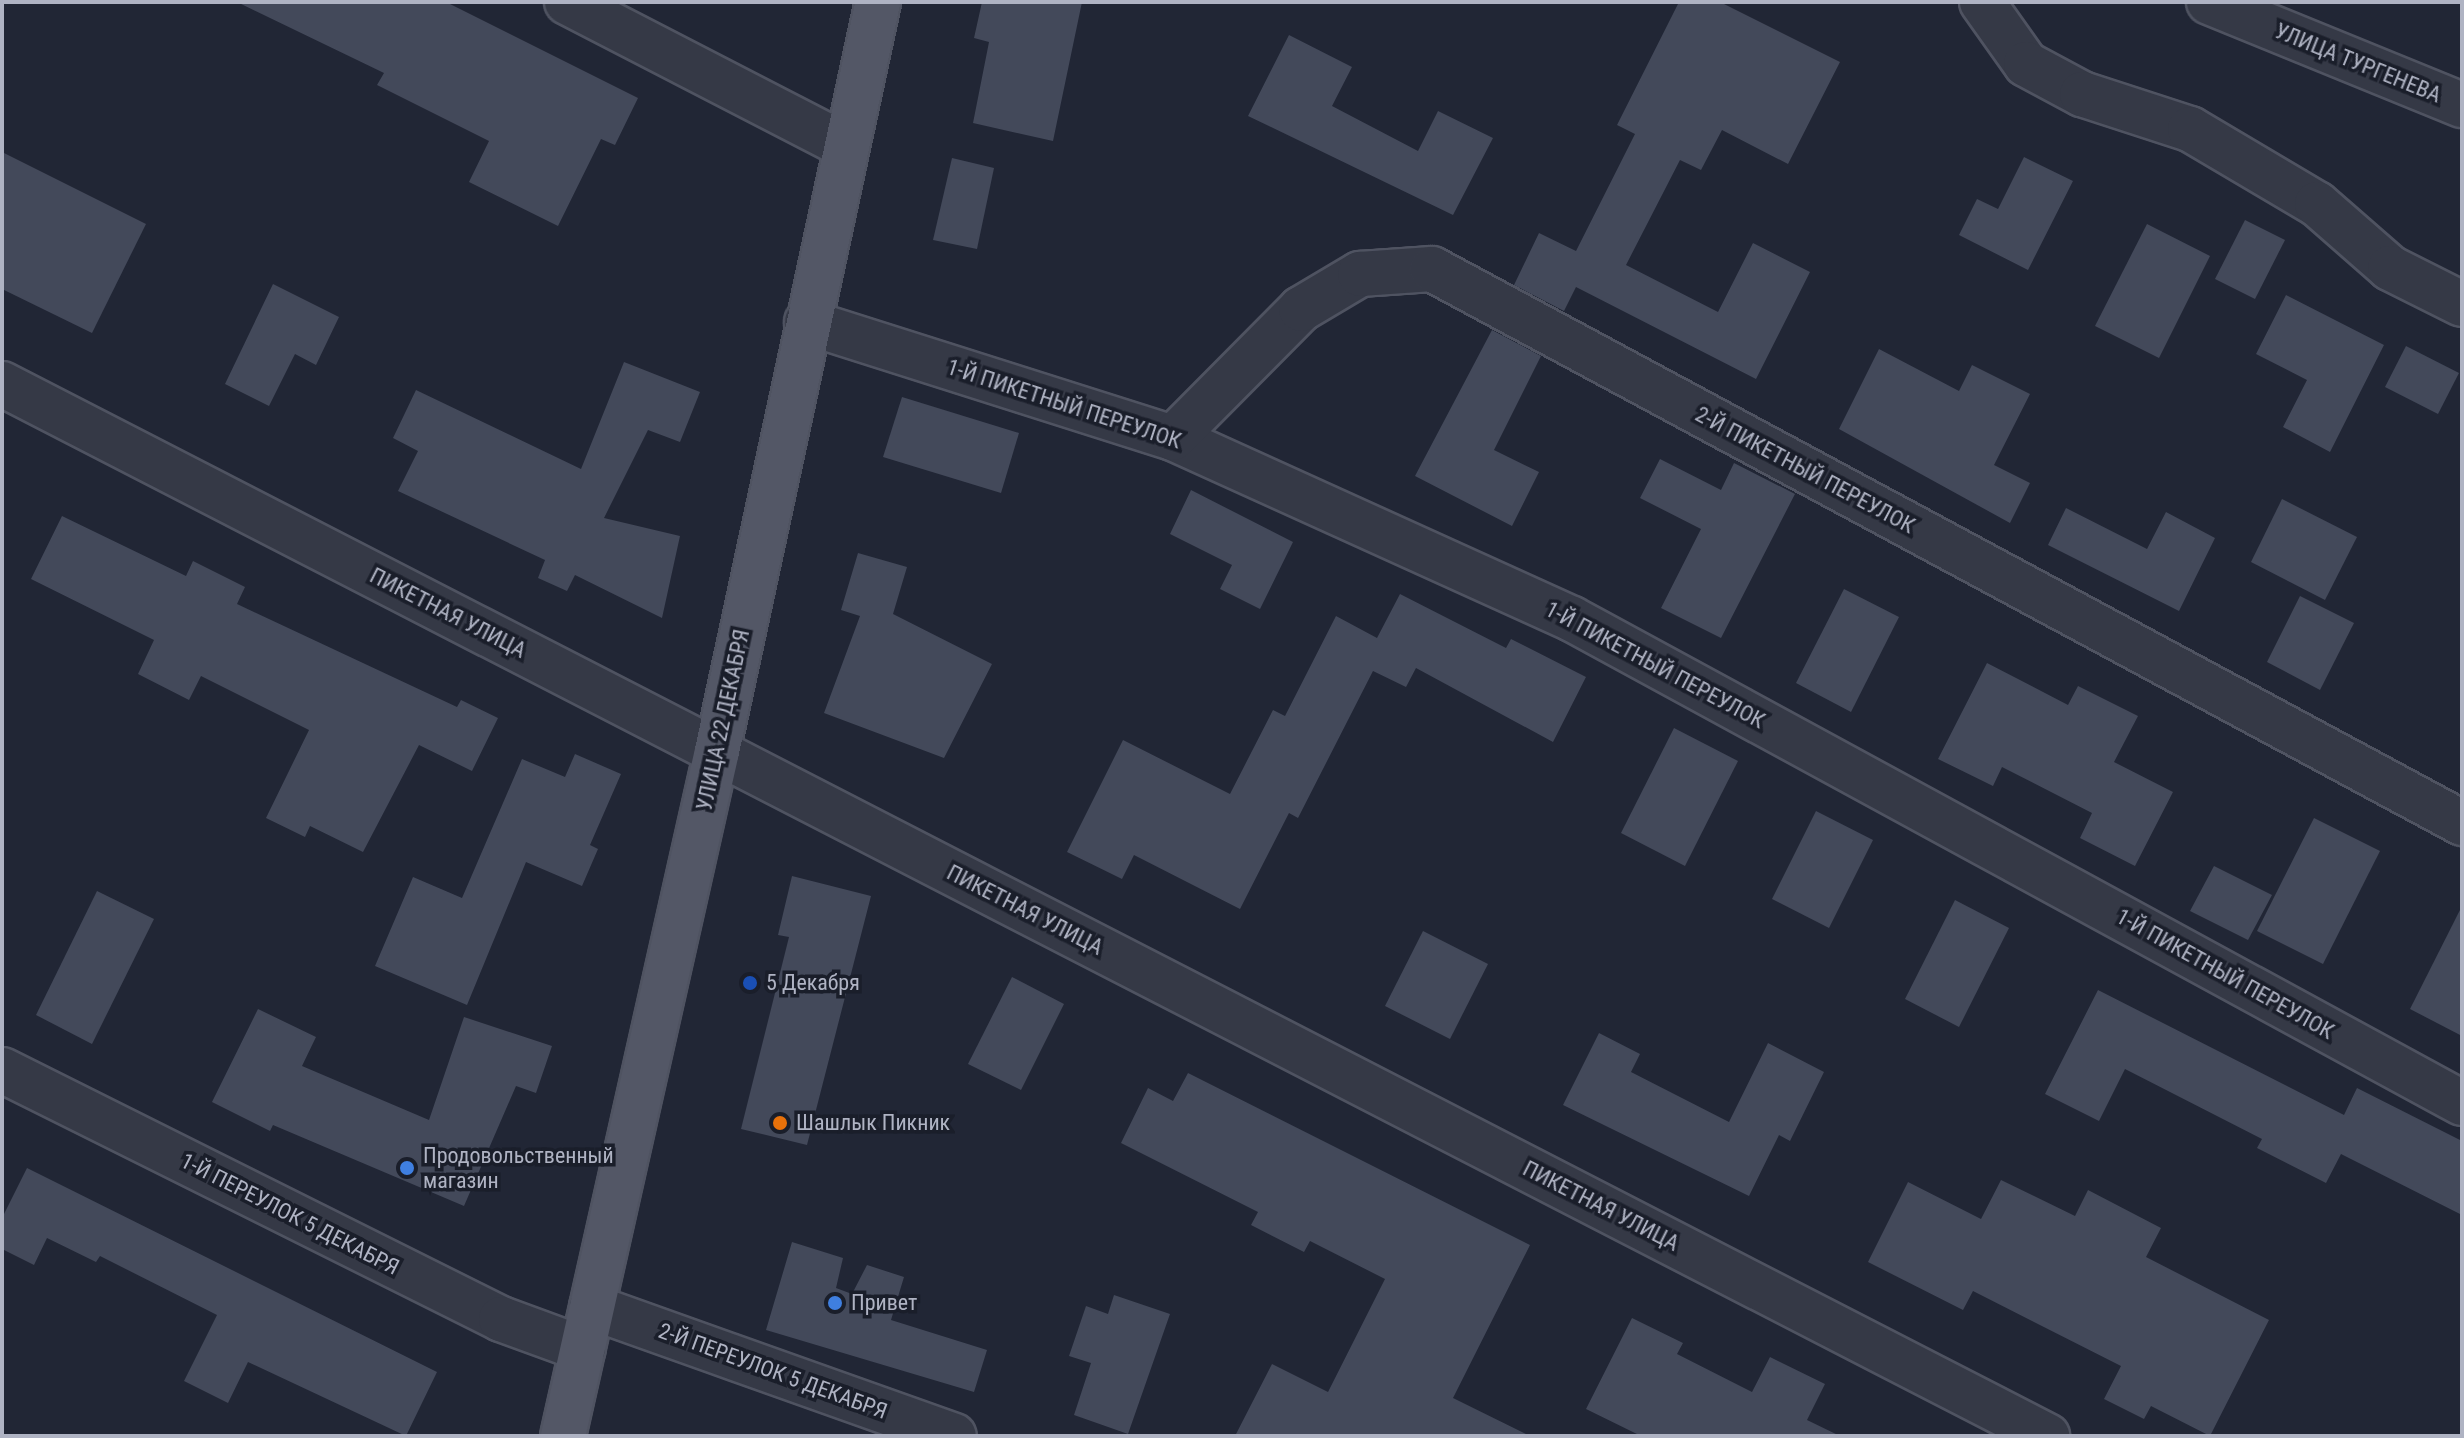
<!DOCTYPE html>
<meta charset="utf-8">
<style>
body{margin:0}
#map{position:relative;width:2464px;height:1438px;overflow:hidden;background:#212635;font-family:"Roboto Condensed",sans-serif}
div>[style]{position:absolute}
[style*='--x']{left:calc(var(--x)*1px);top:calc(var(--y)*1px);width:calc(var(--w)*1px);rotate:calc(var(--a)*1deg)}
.building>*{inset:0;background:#43495a}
.roads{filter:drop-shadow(2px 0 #4f5361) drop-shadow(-2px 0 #4f5361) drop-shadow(0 2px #4f5361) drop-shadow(0 -2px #4f5361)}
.minor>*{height:44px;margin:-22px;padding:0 22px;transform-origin:22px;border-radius:22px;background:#353946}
.major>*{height:44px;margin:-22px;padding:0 22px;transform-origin:22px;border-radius:22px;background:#535766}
.dots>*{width:22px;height:22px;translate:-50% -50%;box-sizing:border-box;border:4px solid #1a1e2a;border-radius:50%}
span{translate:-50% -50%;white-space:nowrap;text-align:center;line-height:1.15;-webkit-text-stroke:7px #1a1e2a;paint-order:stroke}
.street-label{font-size:22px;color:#afb3c3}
.poi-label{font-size:22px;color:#afb3c3}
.left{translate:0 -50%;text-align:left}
.frame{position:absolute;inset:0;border:4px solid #afb3c3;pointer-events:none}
</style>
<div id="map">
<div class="building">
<i style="clip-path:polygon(237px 2px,446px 2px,638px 98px,615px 145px,601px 139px,558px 226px,469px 182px,489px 141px,377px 85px,384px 73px)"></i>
<i style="clip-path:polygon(982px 2px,1082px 2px,1053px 141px,973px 123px,989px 42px,974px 38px)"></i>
<i style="clip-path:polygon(1679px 2px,1720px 2px,1840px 62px,1788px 164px,1722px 130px,1701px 170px,1680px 160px,1626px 265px,1718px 312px,1753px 243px,1810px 272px,1756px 379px,1576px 287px,1564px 311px,1514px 285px,1539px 233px,1576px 251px,1635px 134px,1617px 125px)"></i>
<i style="clip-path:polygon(1289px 35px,1352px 67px,1332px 106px,1418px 151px,1438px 111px,1493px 138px,1453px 215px,1248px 116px)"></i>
<i style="clip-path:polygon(2px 152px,146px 224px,92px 333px,2px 289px)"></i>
<i style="clip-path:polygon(2024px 157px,2073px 181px,2028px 270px,1959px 235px,1977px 199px,1998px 209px)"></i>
<i style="clip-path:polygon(952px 158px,994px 168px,977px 249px,933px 240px)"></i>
<i style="clip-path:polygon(2245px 220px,2285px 240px,2255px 299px,2215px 279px)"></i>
<i style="clip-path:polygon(2147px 224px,2210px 256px,2159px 358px,2095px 326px)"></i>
<i style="clip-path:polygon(273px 284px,339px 317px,316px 365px,295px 354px,269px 406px,225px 384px)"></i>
<i style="clip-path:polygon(2286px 295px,2384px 345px,2330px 452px,2283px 427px,2307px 380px,2256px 354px)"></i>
<i style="clip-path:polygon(1492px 330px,1541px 356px,1494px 450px,1539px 472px,1512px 526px,1415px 476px)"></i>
<i style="clip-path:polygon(2406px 346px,2459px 373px,2438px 414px,2385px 387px)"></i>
<i style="clip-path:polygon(1879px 349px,1959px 391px,1972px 365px,2030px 394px,1994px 465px,2030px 483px,2010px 523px,1839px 429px)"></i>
<i style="clip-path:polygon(624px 362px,700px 392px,680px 442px,648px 430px,604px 518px,680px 536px,662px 618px,575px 575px,567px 591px,538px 578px,545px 560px,398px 491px,418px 451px,393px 438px,416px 390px,581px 469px)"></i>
<i style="clip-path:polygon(902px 397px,1019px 433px,1001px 493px,883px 457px)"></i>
<i style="clip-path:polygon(1660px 459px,1721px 490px,1734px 463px,1795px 494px,1721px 638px,1661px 608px,1701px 529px,1640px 498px)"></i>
<i style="clip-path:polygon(1191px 490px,1293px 542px,1260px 609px,1220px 589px,1232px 565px,1170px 534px)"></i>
<i style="clip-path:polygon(2282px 499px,2357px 537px,2325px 600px,2251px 562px)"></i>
<i style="clip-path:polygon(2066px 508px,2147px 549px,2166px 512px,2215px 538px,2179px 611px,2048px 545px)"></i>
<i style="clip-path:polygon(62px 516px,186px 576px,193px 561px,245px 587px,237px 604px,457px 707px,461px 700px,498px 718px,472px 771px,419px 745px,363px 852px,310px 826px,305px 837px,266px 818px,309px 730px,201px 676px,189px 700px,138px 674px,154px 640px,31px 579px)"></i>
<i style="clip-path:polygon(858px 553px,907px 567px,893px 614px,992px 664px,944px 758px,824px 713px,860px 616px,841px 610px)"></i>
<i style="clip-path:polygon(1844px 589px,1899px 617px,1851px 712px,1796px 683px)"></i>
<i style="clip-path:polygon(1400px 594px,1506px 648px,1511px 639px,1586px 677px,1553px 742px,1416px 668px,1406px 687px,1373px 671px,1298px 818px,1289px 813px,1240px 909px,1134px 855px,1122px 879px,1067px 852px,1123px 740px,1230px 794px,1273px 710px,1285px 716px,1336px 616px,1377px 638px)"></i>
<i style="clip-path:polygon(2300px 596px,2354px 623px,2320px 690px,2267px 662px)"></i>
<i style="clip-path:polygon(1987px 663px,2068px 705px,2078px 686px,2138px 716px,2114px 762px,2173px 792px,2135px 866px,2080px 838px,2092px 813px,2002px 767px,1993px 786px,1938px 759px)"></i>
<i style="clip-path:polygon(1674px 728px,1738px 761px,1685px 866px,1621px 833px)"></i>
<i style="clip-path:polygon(575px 754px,621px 774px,590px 845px,598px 849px,582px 886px,526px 862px,467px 1005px,375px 966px,413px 877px,462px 898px,522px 759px,565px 777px)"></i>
<i style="clip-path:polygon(1816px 811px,1873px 840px,1829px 928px,1772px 899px)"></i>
<i style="clip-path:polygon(2314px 818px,2380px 851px,2323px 964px,2257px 931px)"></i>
<i style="clip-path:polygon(2214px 866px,2272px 895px,2248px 940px,2190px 911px)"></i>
<i style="clip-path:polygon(792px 876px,871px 896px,807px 1145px,741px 1129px,789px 937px,778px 935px)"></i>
<i style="clip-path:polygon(97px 891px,154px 919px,92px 1044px,36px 1015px)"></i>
<i style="clip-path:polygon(1955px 900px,2009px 928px,1959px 1027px,1905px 999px)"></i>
<i style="clip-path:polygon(2462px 906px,2462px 1036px,2410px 1009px)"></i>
<i style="clip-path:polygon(1423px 931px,1488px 964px,1450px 1039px,1385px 1006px)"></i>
<i style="clip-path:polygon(1012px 977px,1064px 1004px,1021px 1090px,968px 1064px)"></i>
<i style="clip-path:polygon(2098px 990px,2344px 1115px,2357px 1088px,2462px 1141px,2462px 1215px,2341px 1154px,2326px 1183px,2257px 1148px,2262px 1139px,2125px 1069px,2099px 1121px,2045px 1094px)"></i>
<i style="clip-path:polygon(258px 1009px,316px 1037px,302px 1066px,429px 1120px,464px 1017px,552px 1046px,536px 1093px,516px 1086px,464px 1206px,273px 1125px,270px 1131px,212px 1102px)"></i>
<i style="clip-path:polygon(1599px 1033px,1640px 1054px,1631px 1072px,1729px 1122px,1768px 1043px,1824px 1072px,1790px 1141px,1779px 1135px,1749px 1196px,1563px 1105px)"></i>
<i style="clip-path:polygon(1188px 1073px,1530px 1245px,1453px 1398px,1530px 1436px,1235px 1436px,1272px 1364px,1328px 1392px,1385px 1279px,1310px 1241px,1304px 1252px,1251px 1225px,1258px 1212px,1121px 1143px,1148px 1088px,1173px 1101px)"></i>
<i style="clip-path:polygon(27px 1168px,437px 1372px,406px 1436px,248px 1362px,228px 1403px,184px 1381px,217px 1315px,100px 1256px,96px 1262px,47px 1238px,34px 1265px,2px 1249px,2px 1218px)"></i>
<i style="clip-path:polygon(2001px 1180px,2075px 1216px,2088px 1190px,2161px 1228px,2146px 1257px,2269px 1320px,2210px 1436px,2151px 1406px,2144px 1419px,2104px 1399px,2121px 1366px,1973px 1291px,1963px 1310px,1868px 1262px,1908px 1182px,1981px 1219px)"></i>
<i style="clip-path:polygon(792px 1242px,843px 1258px,836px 1288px,852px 1294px,867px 1265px,904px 1277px,891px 1320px,987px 1350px,974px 1392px,766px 1330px)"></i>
<i style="clip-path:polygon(1114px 1295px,1170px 1314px,1128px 1434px,1074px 1415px,1091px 1363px,1069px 1356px,1086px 1306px,1108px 1314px)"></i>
<i style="clip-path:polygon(1632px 1318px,1683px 1343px,1677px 1354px,1752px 1392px,1770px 1357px,1825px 1384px,1807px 1420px,1840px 1436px,1641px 1436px,1586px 1409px)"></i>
</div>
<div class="roads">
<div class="minor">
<i style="--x:567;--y:2;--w:314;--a:27.3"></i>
<i style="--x:1982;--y:2;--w:76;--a:54.6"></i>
<i style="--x:2026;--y:64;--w:64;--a:28.2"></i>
<i style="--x:2082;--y:94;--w:114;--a:18"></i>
<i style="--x:2190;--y:129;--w:147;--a:30.6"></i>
<i style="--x:2317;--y:204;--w:97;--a:41.2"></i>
<i style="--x:2390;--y:268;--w:80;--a:26.6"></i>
<i style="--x:2209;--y:2;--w:273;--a:22.2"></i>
<i style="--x:807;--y:322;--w:384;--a:17.6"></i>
<i style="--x:1173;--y:438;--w:438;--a:24.4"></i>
<i style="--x:1572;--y:619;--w:1013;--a:28.54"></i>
<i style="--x:2;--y:384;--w:2300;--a:27.22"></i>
<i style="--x:1173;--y:438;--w:182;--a:-45.2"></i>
<i style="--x:1301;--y:309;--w:69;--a:-30.7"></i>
<i style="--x:1360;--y:274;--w:72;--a:-4"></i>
<i style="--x:1432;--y:269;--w:1170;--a:28.27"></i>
<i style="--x:2;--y:1070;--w:558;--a:26.52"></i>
<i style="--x:501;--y:1319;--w:87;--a:20.1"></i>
<i style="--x:592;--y:1307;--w:384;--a:19.6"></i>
</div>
<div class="major">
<i style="--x:563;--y:1436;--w:702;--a:-77.33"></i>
<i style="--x:717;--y:751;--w:766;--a:-77.87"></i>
</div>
</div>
<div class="dots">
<i style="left:750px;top:983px;background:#1a4fb4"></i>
<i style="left:780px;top:1123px;background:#e8710a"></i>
<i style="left:407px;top:1168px;background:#3f7fe0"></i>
<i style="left:835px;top:1303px;background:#3f7fe0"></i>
</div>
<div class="street-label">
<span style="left:2358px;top:63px;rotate:22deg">УЛИЦА ТУРГЕНЕВА</span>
<span style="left:1064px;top:404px;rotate:18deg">1-Й ПИКЕТНЫЙ ПЕРЕУЛОК</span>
<span style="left:1805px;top:470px;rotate:28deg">2-Й ПИКЕТНЫЙ ПЕРЕУЛОК</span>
<span style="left:448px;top:613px;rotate:27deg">ПИКЕТНАЯ УЛИЦА</span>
<span style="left:1655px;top:665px;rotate:28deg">1-Й ПИКЕТНЫЙ ПЕРЕУЛОК</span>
<span style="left:723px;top:720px;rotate:-78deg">УЛИЦА 22 ДЕКАБРЯ</span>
<span style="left:1025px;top:910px;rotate:27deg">ПИКЕТНАЯ УЛИЦА</span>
<span style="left:2225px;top:974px;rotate:29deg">1-Й ПИКЕТНЫЙ ПЕРЕУЛОК</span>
<span style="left:1601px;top:1206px;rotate:27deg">ПИКЕТНАЯ УЛИЦА</span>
<span style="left:290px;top:1214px;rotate:27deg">1-Й ПЕРЕУЛОК 5 ДЕКАБРЯ</span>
<span style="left:773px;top:1371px;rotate:20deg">2-Й ПЕРЕУЛОК 5 ДЕКАБРЯ</span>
</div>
<div class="poi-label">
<span class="left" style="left:766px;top:983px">5 Декабря</span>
<span class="left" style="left:796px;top:1123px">Шашлык Пикник</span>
<span class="left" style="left:423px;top:1168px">Продовольственный<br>магазин</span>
<span class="left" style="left:851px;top:1303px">Привет</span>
</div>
<div class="frame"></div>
</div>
